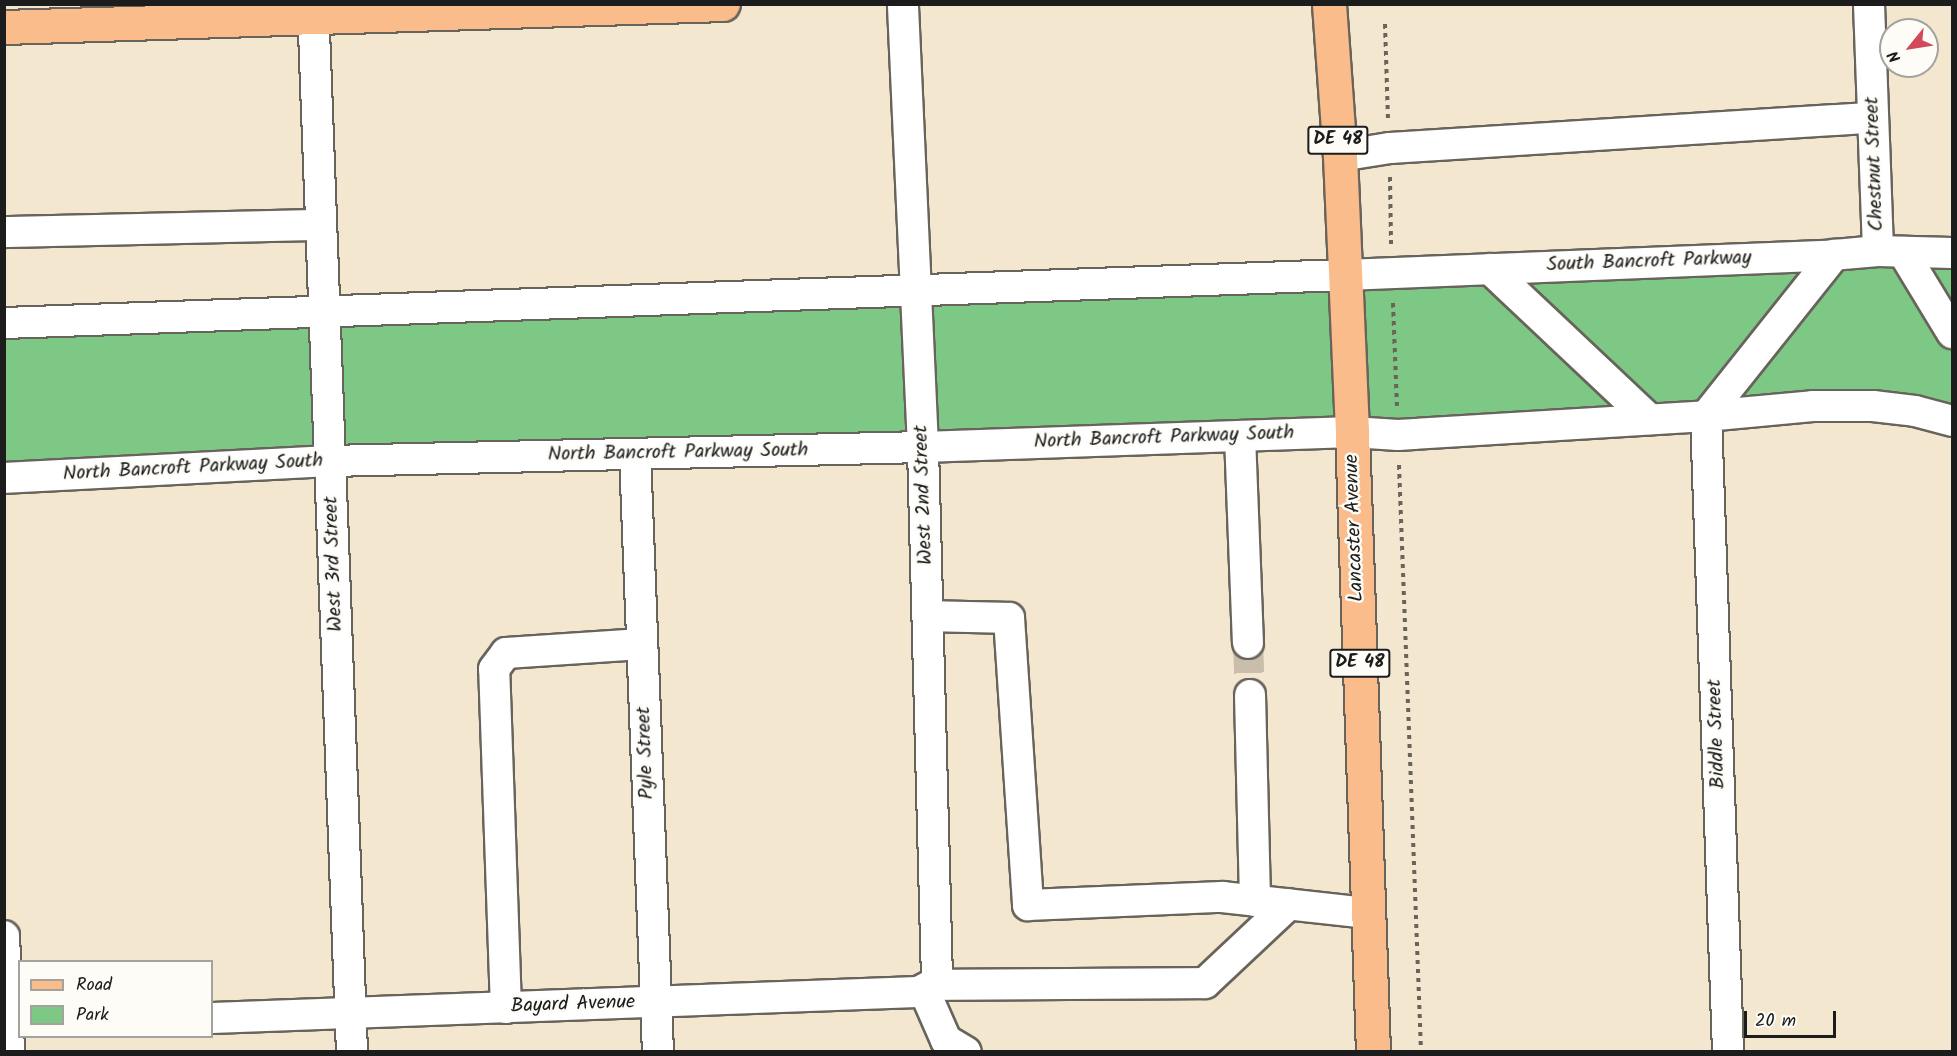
<!DOCTYPE html>
<style>
body{margin:0}
#map{position:relative;width:1957px;height:1056px;overflow:hidden;background:#f4e7d0;font-family:Kalam,sans-serif}
div>[style]{position:absolute}
[style*='--x']{left:calc(var(--x)*1px);top:calc(var(--y)*1px);width:calc(var(--w)*1px);rotate:calc(var(--a)*1deg)}
.green>*{inset:0;background:#7ec886}
.minor-tunnel>*{height:30px;margin-top:-15px;transform-origin:0;background:repeating-linear-gradient(90deg,#c9beac 0 30px,transparent 0 45px)}
.path>*{height:4px;margin-top:-2px;transform-origin:0;background:repeating-linear-gradient(90deg,#68635b 0 4.5px,transparent 0 9px)}
.roads{filter:drop-shadow(2px 0 #68635b) drop-shadow(-2px 0 #68635b) drop-shadow(0 2px #68635b) drop-shadow(0 -2px #68635b)}
.minor>*{height:30px;margin:-15px;padding:0 15px;transform-origin:15px;border-radius:15px;background:#fff}
.major>*{height:33px;margin:-16.5px;padding:0 16.5px;transform-origin:16.5px;border-radius:16.5px;background:#f9bc8a}
span{translate:-50% -50%;white-space:nowrap;text-align:center;line-height:1.15;-webkit-text-stroke:5px #fdfcf7;paint-order:stroke}
.shield-label span{padding:2px 4px;background:#fdfcf7;border:2px solid;border-radius:4px;-webkit-text-stroke-width:0}
.shield-label{font-size:18px;color:#1c1c1c;font-weight:700}
.street-label{font-size:20px;color:#1c1c1c}
.frame{position:absolute;inset:0;border:6px solid #1c1c1c;pointer-events:none}
.legend{position:absolute;left:18px;top:960px;width:195px;height:78px;box-sizing:border-box;background:#fdfcf7;border:2px solid #a3a29f;margin:0;padding:8px 10px;list-style:none;font-size:18px;color:#1c1c1c}
.legend li{display:flex;align-items:center;gap:12px;height:30px}
.legend b{width:30px;border:2px solid #a3a29f}
.north{position:absolute;left:1879px;top:18px;width:60px;height:60px;box-sizing:border-box;background:#fdfcf7;border:2px solid #a3a29f;border-radius:50%;rotate:240deg;font-size:16px;font-weight:700;line-height:24px;text-align:center;color:#1c1c1c}
.north::after{content:'';display:block;margin:auto;width:21px;height:27px;background:#d1495b;clip-path:polygon(50% 0,100% 100%,50% 72%,0 100%)}
.scale{position:absolute;left:1744px;top:1011px;width:92px;height:27px;box-sizing:border-box;border:3px solid #1c1c1c;border-top:0;padding-left:8px;font-size:18px;line-height:21px;white-space:nowrap;color:#1c1c1c;-webkit-text-stroke:4px #fdfcf7;paint-order:stroke}
</style>
<div id="map">
<div class="green">
<i style="clip-path:polygon(1952px 253px,1952px 421px,1914px 411px,5px 478px,5px 323px)"></i>
</div>
<div class="minor-tunnel">
<i style="--x:1248;--y:643;--w:52;--a:87.8"></i>
</div>
<div class="path">
<i style="--x:1385;--y:24;--w:94;--a:88.2"></i>
<i style="--x:1390;--y:177;--w:67;--a:89.1"></i>
<i style="--x:1393;--y:303;--w:103;--a:87.8"></i>
<i style="--x:1399;--y:465;--w:587;--a:87.85"></i>
</div>
<div class="roads">
<div class="minor">
<i style="--x:313;--y:4;--w:1049;--a:87.87"></i>
<i style="--x:1869;--y:4;--w:247;--a:87.9"></i>
<i style="--x:1340;--y:156;--w:51;--a:-9.1"></i>
<i style="--x:1390;--y:148;--w:484;--a:-3.6"></i>
<i style="--x:4;--y:232;--w:317;--a:-1.3"></i>
<i style="--x:1903;--y:252;--w:95;--a:58.8"></i>
<i style="--x:1490;--y:269;--w:219;--a:43.3"></i>
<i style="--x:4;--y:323;--w:1342;--a:-2.05"></i>
<i style="--x:1345;--y:275;--w:489;--a:-2.3"></i>
<i style="--x:1834;--y:255;--w:44;--a:-5.2"></i>
<i style="--x:1878;--y:251;--w:74;--a:1.5"></i>
<i style="--x:1240;--y:436;--w:207;--a:87.8"></i>
<i style="--x:635;--y:454;--w:598;--a:87.8"></i>
<i style="--x:4;--y:478;--w:326;--a:-3"></i>
<i style="--x:330;--y:461;--w:593;--a:-1.35"></i>
<i style="--x:923;--y:447;--w:429;--a:-2"></i>
<i style="--x:1352;--y:432;--w:46;--a:3.7"></i>
<i style="--x:1398;--y:435;--w:309;--a:-3.5"></i>
<i style="--x:1706;--y:416;--w:107;--a:-5.3"></i>
<i style="--x:1813;--y:406;--w:60;--a:0"></i>
<i style="--x:1873;--y:406;--w:42;--a:6.8"></i>
<i style="--x:1915;--y:411;--w:38;--a:15"></i>
<i style="--x:928;--y:616;--w:81;--a:1.4"></i>
<i style="--x:1009;--y:618;--w:288;--a:86.2"></i>
<i style="--x:1028;--y:905;--w:194;--a:-2.4"></i>
<i style="--x:1222;--y:897;--w:147;--a:6.3"></i>
<i style="--x:1250;--y:695;--w:206;--a:88.6"></i>
<i style="--x:4;--y:936;--w:116;--a:87.5"></i>
<i style="--x:932;--y:985;--w:273;--a:-0.4"></i>
<i style="--x:1205;--y:983;--w:115;--a:-43.2"></i>
<i style="--x:924;--y:990;--w:55;--a:66.3"></i>
<i style="--x:946;--y:1040;--w:23;--a:31"></i>
<i style="--x:506;--y:1008;--w:339;--a:-92"></i>
<i style="--x:494;--y:669;--w:20;--a:-53"></i>
<i style="--x:506;--y:653;--w:136;--a:-3.8"></i>
<i style="--x:212;--y:1018;--w:706;--a:-2.11"></i>
<i style="--x:918;--y:992;--w:16;--a:-27"></i>
<i style="--x:932;--y:985;--w:8;--a:-50"></i>
<i style="--x:937;--y:979;--w:532;--a:-91.51"></i>
<i style="--x:923;--y:447;--w:443;--a:-92.6"></i>
<i style="--x:1728;--y:1052;--w:636;--a:-91.98"></i>
<i style="--x:1706;--y:416;--w:206;--a:-51.5"></i>
</div>
<div class="major">
<i style="--x:1329;--y:4;--w:152;--a:85.9"></i>
<i style="--x:1340;--y:156;--w:276;--a:87.5"></i>
<i style="--x:1352;--y:432;--w:620;--a:88.06"></i>
<i style="--x:4;--y:27;--w:719;--a:-1.83"></i>
</div>
</div>
<div class="shield-label">
<span style="left:1338px;top:140px">DE 48</span>
<span style="left:1360px;top:663px">DE 48</span>
</div>
<div class="street-label">
<span style="left:1875px;top:164px;rotate:-92deg">Chestnut Street</span>
<span style="left:1649px;top:262px;rotate:-2deg">South Bancroft Parkway</span>
<span style="left:1164px;top:438px;rotate:-2deg">North Bancroft Parkway South</span>
<span style="left:678px;top:453px;rotate:-1deg">North Bancroft Parkway South</span>
<span style="left:193px;top:468px;rotate:-3deg">North Bancroft Parkway South</span>
<span style="left:924px;top:495px;rotate:-92deg">West 2nd Street</span>
<span style="left:1355px;top:528px;rotate:-92deg">Lancaster Avenue</span>
<span style="left:334px;top:564px;rotate:-92deg">West 3rd Street</span>
<span style="left:1717px;top:734px;rotate:-92deg">Biddle Street</span>
<span style="left:646px;top:753px;rotate:-92deg">Pyle Street</span>
<span style="left:573px;top:1005px;rotate:-2deg">Bayard Avenue</span>
</div>
<div class="frame"></div>
<ul class="legend">
<li><b style="height:8px;background:#f9bc8a"></b>Road</li>
<li><b style="height:16px;background:#7ec886"></b>Park</li>
</ul>
<div class="north">N</div>
<div class="scale">20 m</div>
</div>
